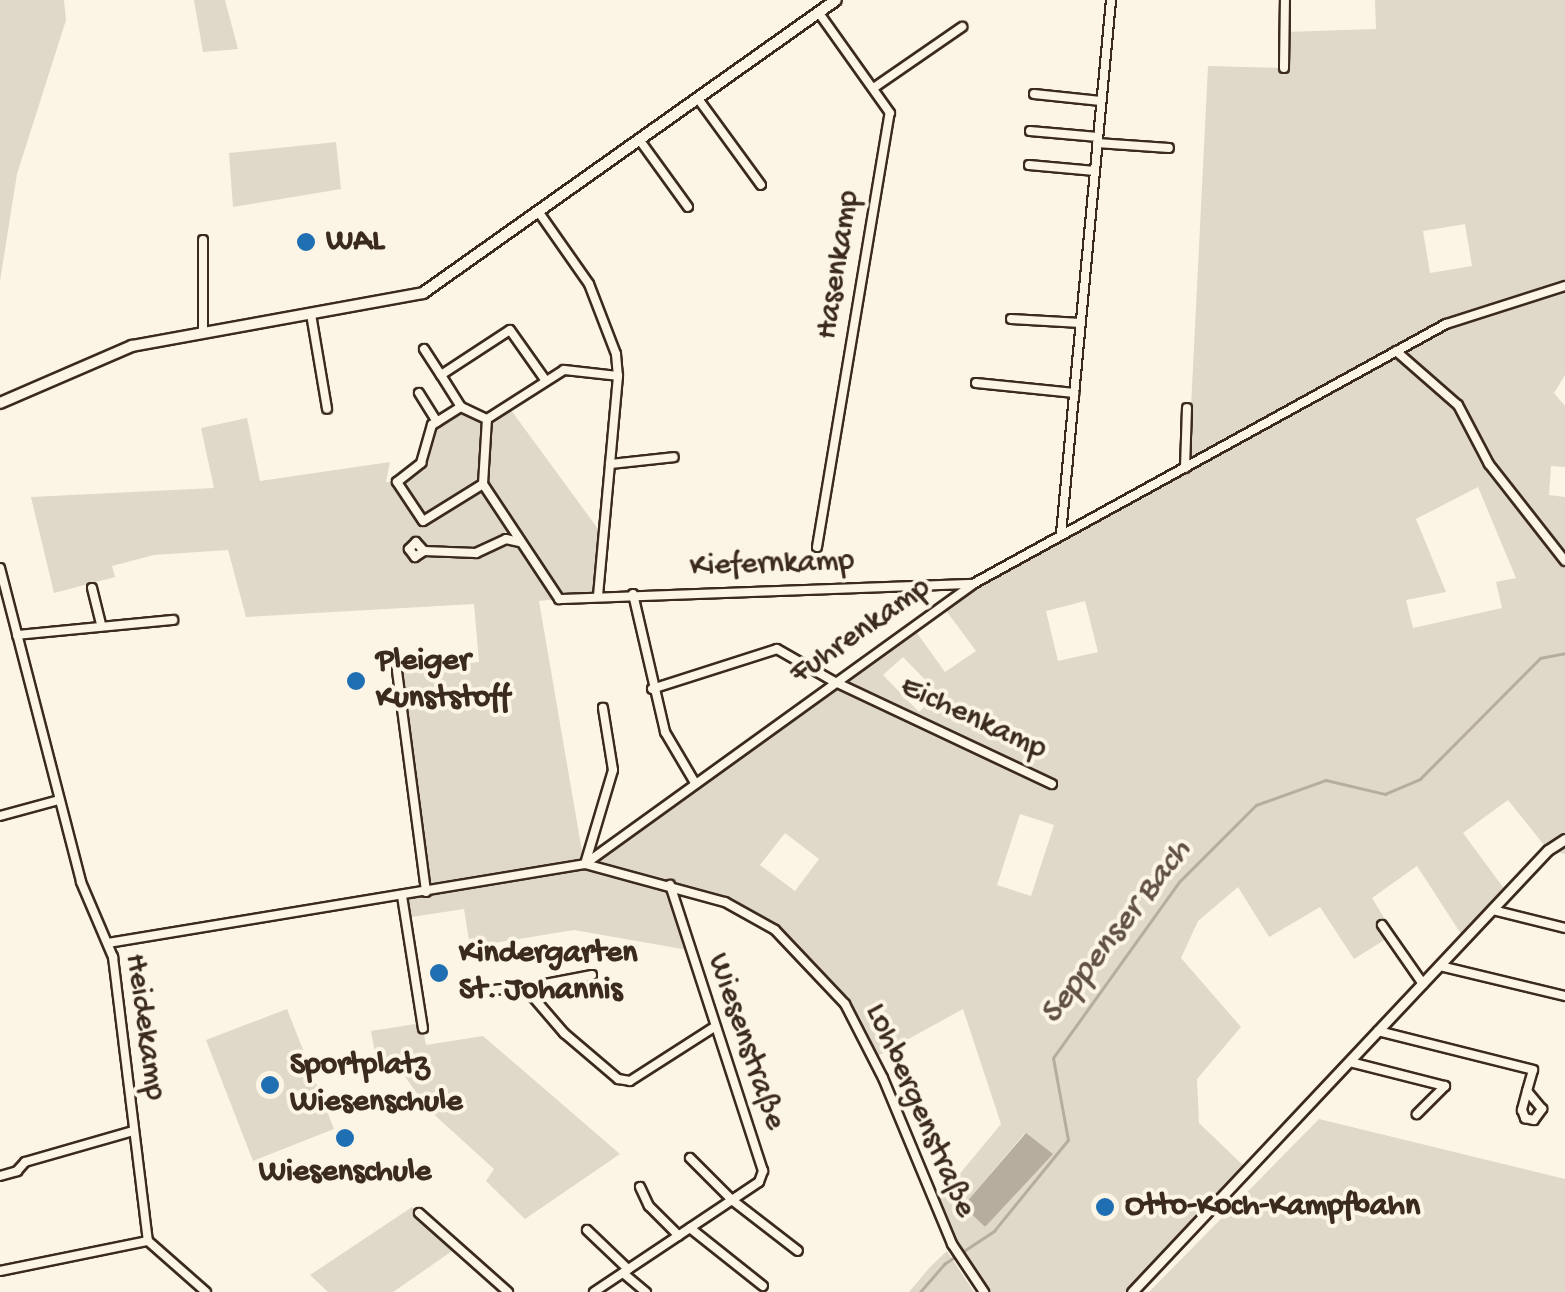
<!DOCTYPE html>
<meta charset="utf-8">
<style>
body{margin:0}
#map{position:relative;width:1565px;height:1292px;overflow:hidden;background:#fcf5e5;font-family:"Gochi Hand",sans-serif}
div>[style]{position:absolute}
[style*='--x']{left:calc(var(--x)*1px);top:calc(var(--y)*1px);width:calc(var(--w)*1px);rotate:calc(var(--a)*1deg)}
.green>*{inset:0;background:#e0d8c8}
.water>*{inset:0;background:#b7ad9e}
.stream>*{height:2.5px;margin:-1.25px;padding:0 1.25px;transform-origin:1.25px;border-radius:1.25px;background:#b7ad9e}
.roads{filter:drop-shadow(2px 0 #3b2a1e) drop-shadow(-2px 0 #3b2a1e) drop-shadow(0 2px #3b2a1e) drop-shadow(0 -2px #3b2a1e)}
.minor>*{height:8px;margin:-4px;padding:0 4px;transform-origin:4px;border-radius:4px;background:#fcf5e5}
.tertiary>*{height:9px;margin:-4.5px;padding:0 4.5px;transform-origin:4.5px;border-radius:4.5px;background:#fcf5e5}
.secondary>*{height:10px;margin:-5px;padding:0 5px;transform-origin:5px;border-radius:5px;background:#fcf5e5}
.dots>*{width:28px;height:28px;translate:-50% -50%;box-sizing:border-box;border:5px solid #fcf5e5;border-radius:50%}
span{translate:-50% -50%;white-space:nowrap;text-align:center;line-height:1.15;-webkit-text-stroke:8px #fcf5e5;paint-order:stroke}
.poi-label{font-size:32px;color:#3b2a1e;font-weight:700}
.left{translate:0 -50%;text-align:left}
.street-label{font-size:32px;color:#3b2a1e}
.water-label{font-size:35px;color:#605144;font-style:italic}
</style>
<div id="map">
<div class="green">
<i style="clip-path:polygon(0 0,64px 0,66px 20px,17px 174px,0 281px)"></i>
<i style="clip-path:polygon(194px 0,225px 0,238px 49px,203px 52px)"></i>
<i style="clip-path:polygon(evenodd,1375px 0,1565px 0,1565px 375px,1554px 393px,1565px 406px,1565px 467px,1551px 466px,1549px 495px,1565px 497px,1565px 854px,1548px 850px,1508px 800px,1463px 833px,1508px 894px,1465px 940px,1417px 866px,1372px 898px,1394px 934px,1354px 959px,1320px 907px,1269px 937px,1238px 887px,1198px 921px,1181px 958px,1241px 1027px,1197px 1079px,1199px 1123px,1248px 1170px,1132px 1292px,984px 1292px,934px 1205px,1001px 1124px,963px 1009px,874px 1058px,845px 1004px,808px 960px,749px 913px,671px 885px,688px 950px,574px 930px,470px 947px,464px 909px,405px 918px,402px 896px,426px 892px,397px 671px,479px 662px,474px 604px,246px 617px,228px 550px,154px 555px,112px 566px,115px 577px,54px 593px,31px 497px,214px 488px,201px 428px,247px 418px,260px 481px,390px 462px,386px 482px,397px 482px,421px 463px,432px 425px,461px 407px,487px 419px,508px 406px,604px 537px,598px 595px,539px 601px,584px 863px,912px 626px,945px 672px,976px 651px,942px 605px,1188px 467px,1208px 66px,1283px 68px,1284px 32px,1376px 29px,1375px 0,1465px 224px,1472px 266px,1430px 273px,1423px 231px,1465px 224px,1375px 0,1478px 487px,1516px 578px,1496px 582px,1502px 608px,1413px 628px,1406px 600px,1446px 592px,1416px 519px,1478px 487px,1375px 0,1085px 601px,1098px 652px,1058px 661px,1046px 611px,1085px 601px,1375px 0,903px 657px,938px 693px,919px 712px,883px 675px,903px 657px,1375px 0,1020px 814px,1054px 825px,1031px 896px,997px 885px,1020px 814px,1375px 0,785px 833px,819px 859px,795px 891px,760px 865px,785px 833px,1375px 0,1025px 1133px,986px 1227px,985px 1227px,963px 1206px,1025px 1133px)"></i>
<i style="clip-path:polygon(336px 142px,341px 189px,233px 207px,229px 153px)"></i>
<i style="clip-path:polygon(287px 1009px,334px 1129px,253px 1161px,206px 1040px)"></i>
<i style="clip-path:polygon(422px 1023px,426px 1045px,483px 1036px,620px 1154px,525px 1219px,486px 1181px,494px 1169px,429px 1110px,391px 1057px,377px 1065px,371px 1031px)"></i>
<i style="clip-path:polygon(1319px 1119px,1565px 1179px,1565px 1292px,1149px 1292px)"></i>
<i style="clip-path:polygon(412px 1207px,458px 1247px,393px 1292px,328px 1292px,310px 1275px)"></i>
<i style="clip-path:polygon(947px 1251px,974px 1292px,909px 1292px,930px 1267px)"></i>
</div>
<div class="water">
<i style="clip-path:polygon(1026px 1133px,1053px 1154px,985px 1227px,963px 1206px)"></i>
</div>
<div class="stream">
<i style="--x:920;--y:1292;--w:37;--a:-49"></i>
<i style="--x:944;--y:1264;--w:60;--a:-33.4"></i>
<i style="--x:994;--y:1231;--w:117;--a:-50.9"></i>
<i style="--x:1068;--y:1140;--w:83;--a:-100.4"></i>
<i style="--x:1053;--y:1058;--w:216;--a:-54.4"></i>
<i style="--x:1179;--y:882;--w:109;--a:-45"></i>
<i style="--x:1256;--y:805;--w:74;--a:-19.7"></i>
<i style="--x:1326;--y:780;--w:61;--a:13.3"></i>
<i style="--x:1385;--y:794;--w:38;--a:-23"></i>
<i style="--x:1420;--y:779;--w:170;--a:-45.2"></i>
<i style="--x:1540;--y:658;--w:25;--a:-11"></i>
</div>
<div class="roads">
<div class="minor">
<i style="--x:1284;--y:68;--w:68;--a:-89.2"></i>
<i style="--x:875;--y:87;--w:106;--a:-34.6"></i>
<i style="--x:1034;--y:94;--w:67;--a:6"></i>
<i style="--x:699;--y:100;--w:105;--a:53.9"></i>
<i style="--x:1030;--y:131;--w:68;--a:5"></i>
<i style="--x:641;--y:142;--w:80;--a:54.1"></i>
<i style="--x:1097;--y:143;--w:72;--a:4"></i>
<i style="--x:1029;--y:165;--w:66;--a:5.2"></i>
<i style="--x:540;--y:214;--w:85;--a:55"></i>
<i style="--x:589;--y:284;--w:75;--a:68.9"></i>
<i style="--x:616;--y:354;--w:22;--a:85"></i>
<i style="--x:618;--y:376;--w:220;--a:95.2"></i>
<i style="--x:203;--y:240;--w:92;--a:90"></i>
<i style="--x:311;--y:314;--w:96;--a:80.4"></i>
<i style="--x:1011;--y:319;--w:70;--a:3.3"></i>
<i style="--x:424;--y:349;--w:31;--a:57"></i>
<i style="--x:1396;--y:351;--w:82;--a:41.1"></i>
<i style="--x:1458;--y:405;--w:67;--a:62.3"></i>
<i style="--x:1489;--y:464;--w:123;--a:51.9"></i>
<i style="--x:976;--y:383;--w:99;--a:5.8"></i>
<i style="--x:419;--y:393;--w:34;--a:58"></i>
<i style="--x:461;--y:407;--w:38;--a:-122"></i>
<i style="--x:441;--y:375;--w:82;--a:-33.1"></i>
<i style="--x:510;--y:330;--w:62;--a:54.8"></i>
<i style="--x:610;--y:464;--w:64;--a:-6.2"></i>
<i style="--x:1185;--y:468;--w:60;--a:-88.1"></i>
<i style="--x:483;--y:484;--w:138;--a:56.5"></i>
<i style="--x:559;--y:599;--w:412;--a:-2.1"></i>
<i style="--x:483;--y:484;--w:70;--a:148.3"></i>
<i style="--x:423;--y:521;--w:47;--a:-123.7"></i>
<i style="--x:397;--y:482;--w:31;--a:-38"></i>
<i style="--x:421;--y:463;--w:40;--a:-74"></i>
<i style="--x:432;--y:425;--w:34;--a:-32"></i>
<i style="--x:461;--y:407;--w:29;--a:25"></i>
<i style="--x:483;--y:484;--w:65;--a:-86.5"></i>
<i style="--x:487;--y:419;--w:91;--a:-32.5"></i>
<i style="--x:564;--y:370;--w:54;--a:6.3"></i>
<i style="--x:1061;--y:534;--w:536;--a:-84.65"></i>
<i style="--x:817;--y:547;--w:440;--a:-80.5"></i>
<i style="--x:890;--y:113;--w:123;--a:-125.4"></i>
<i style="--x:424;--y:551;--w:12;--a:-132"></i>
<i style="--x:416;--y:542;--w:10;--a:135"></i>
<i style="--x:409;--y:549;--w:10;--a:53"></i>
<i style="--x:415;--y:557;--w:11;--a:-34"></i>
<i style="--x:424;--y:551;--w:52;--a:2.2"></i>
<i style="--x:476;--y:553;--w:33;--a:-25"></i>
<i style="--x:506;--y:539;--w:13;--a:13"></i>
<i style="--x:0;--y:568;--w:324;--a:75.5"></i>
<i style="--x:81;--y:882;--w:82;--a:66.9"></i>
<i style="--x:113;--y:957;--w:286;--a:83"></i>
<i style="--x:148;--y:1241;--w:77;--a:41.3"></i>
<i style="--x:92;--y:588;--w:38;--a:76"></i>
<i style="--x:633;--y:594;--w:142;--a:76.9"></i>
<i style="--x:665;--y:732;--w:59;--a:59.5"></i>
<i style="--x:17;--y:635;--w:157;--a:-5.5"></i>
<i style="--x:397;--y:671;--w:223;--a:82.5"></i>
<i style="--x:652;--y:689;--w:131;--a:-17.7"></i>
<i style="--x:777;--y:649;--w:64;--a:29.7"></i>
<i style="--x:833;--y:681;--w:242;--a:25.2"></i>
<i style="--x:0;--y:816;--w:61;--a:-15.2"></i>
<i style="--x:585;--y:864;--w:478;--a:-35.8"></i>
<i style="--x:973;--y:584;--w:540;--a:-28.8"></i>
<i style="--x:1446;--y:324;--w:125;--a:-17.7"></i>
<i style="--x:585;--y:864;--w:98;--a:-73.4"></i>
<i style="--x:613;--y:770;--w:63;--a:-99.2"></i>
<i style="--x:402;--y:896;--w:134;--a:81"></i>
<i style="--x:1493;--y:910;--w:74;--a:14"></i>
<i style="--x:1382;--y:925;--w:72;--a:55.2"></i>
<i style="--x:108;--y:943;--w:483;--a:-9.4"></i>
<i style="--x:585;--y:864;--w:145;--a:15.2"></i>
<i style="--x:725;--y:902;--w:57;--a:29.2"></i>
<i style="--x:775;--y:930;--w:102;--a:46.6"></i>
<i style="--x:845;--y:1004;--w:83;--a:62.8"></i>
<i style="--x:883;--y:1078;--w:180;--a:67.4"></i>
<i style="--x:952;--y:1244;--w:58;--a:56.3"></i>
<i style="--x:1440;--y:966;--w:129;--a:13.5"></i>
<i style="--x:592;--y:975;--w:53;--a:169.1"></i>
<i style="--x:540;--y:985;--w:14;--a:120"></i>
<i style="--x:533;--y:997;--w:48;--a:49.3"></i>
<i style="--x:564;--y:1033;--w:71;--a:40.4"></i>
<i style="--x:618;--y:1079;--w:12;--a:9"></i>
<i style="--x:630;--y:1081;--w:98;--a:-32.6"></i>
<i style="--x:486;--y:991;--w:26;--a:-7"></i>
<i style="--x:512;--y:988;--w:23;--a:23"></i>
<i style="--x:1378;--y:1031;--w:160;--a:14.1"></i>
<i style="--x:1533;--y:1070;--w:22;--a:106"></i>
<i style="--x:1527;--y:1091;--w:20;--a:105"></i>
<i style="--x:1522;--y:1110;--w:9;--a:69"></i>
<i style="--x:1525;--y:1118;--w:9;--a:13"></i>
<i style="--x:1534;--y:1120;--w:14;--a:-54"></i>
<i style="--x:1542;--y:1109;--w:23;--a:-130"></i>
<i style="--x:1350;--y:1062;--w:98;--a:14.2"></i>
<i style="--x:1445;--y:1086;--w:40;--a:135"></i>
<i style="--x:690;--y:1158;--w:59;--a:45"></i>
<i style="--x:732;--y:1200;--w:83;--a:37.7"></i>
<i style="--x:0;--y:1176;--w:18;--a:-16"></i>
<i style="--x:17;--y:1171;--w:12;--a:-48"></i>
<i style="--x:25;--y:1162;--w:112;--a:-16"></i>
<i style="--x:640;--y:1187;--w:21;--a:65"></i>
<i style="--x:649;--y:1206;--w:42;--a:45"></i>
<i style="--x:419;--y:1213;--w:119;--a:41.6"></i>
<i style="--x:690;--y:1228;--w:93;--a:38.5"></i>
<i style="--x:587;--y:1230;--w:57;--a:43.6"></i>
<i style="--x:0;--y:1271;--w:151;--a:-11.5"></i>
<i style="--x:623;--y:1273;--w:30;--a:40"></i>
<i style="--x:594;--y:1292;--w:198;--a:-33.7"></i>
<i style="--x:759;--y:1182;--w:12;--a:-70"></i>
<i style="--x:763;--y:1171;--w:301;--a:-108"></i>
</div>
<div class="tertiary">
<i style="--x:1132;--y:1292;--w:607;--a:-46.74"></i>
<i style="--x:1548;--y:850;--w:20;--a:-33"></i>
</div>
<div class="secondary">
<i style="--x:0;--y:403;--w:144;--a:-23.4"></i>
<i style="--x:132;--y:346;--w:296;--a:-10.3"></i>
<i style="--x:423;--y:293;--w:506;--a:-35.35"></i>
</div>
</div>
<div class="dots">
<i style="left:306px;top:242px;background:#1f6fb2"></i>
<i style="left:356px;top:681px;background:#1f6fb2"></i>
<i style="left:439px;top:973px;background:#1f6fb2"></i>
<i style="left:270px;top:1085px;background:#1f6fb2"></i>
<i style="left:345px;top:1138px;background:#1f6fb2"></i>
<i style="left:1105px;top:1207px;background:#1f6fb2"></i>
</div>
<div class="poi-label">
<span class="left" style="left:326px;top:242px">WAL</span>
<span class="left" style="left:376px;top:681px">Pleiger<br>Kunststoff</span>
<span class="left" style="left:459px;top:973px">Kindergarten<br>St. Johannis</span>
<span class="left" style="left:290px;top:1085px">Sportplatz<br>Wiesenschule</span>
<span style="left:345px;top:1173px">Wiesenschule</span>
<span class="left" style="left:1125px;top:1207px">Otto-Koch-Kampfbahn</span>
</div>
<div class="street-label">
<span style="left:839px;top:265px;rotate:-81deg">Hasenkamp</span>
<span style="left:772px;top:565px;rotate:-2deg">Kiefernkamp</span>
<span style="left:861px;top:632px;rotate:-35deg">Fuhrenkamp</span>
<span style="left:973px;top:719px;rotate:25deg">Eichenkamp</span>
<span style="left:144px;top:1027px;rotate:82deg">Heidekamp</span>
<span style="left:745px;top:1042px;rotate:71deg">Wiesenstraße</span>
<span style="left:919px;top:1111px;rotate:66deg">Lohbergenstraße</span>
</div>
<div class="water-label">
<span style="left:1117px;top:933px;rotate:-52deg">Seppenser Bach</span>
</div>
</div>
